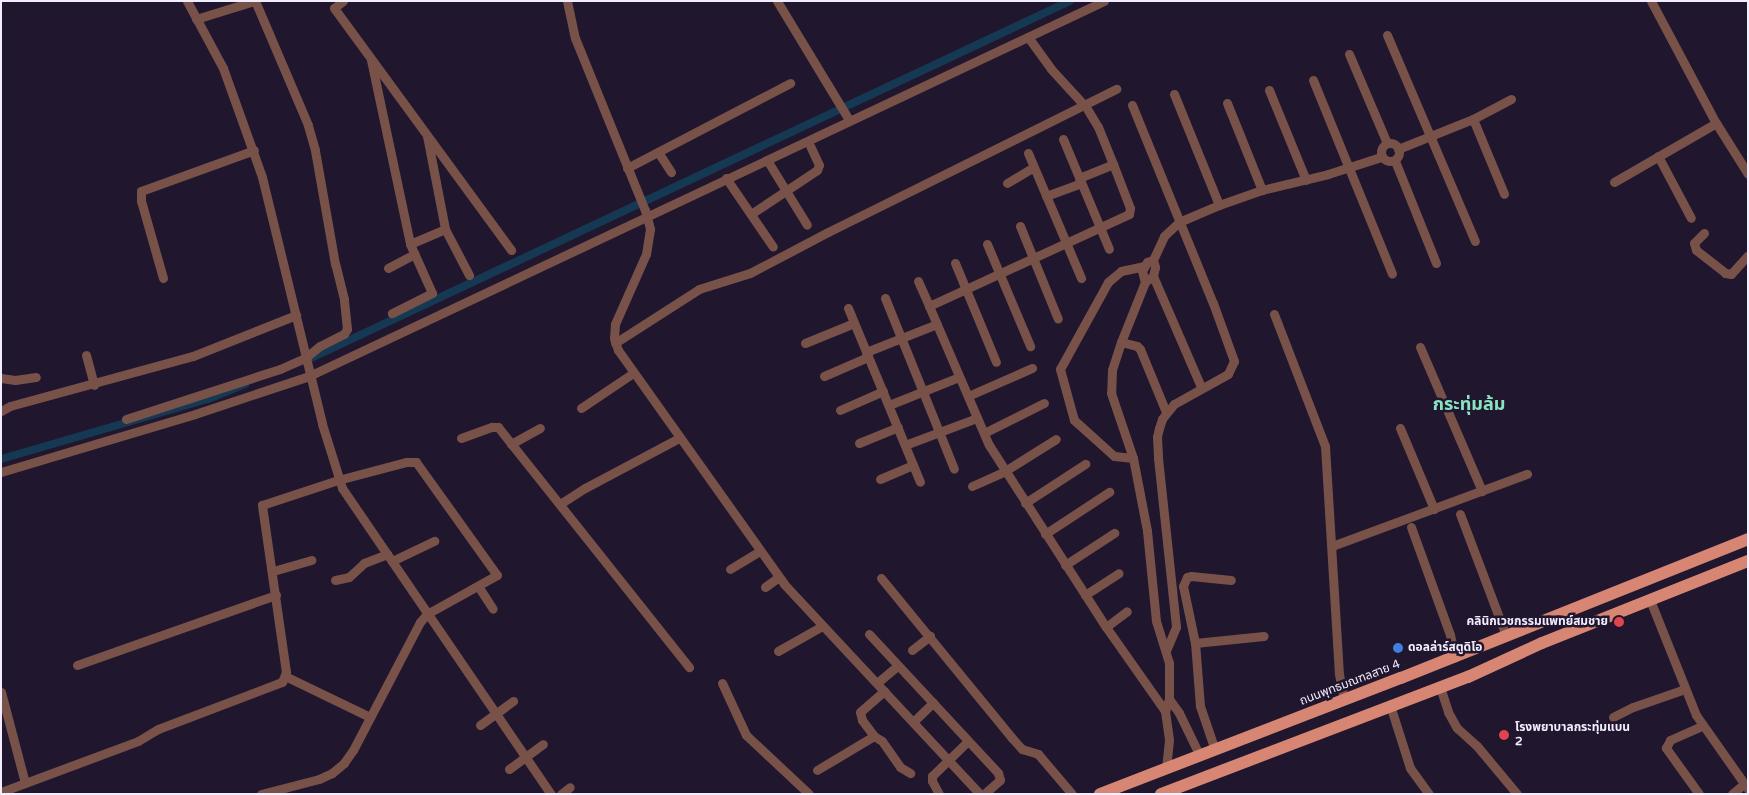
<!DOCTYPE html>
<meta charset="utf-8">
<style>
body{margin:0}
#map{position:relative;width:1749px;height:795px;overflow:hidden;background:#20162e;font-family:"Varela Round","Noto Sans Thai",sans-serif}
div>[style]{position:absolute}
[style*='--x']{left:calc(var(--x)*1px);top:calc(var(--y)*1px);width:calc(var(--w)*1px);rotate:calc(var(--a)*1deg)}
.canal>*{height:8px;margin:-4px;padding:0 4px;transform-origin:4px;border-radius:4px;background:#163953}
.street>*{height:9px;margin:-4.5px;padding:0 4.5px;transform-origin:4.5px;border-radius:4.5px;background:#785148}
.street>.ring{margin:-4.5px;padding:0;box-sizing:content-box;background:none;border:9px solid #785148;border-radius:50%}
.primary>*{height:12px;margin:-6px;padding:0 6px;transform-origin:6px;border-radius:6px;background:#d68673}
.dots>*{width:14px;height:14px;translate:-50% -50%;box-sizing:border-box;border:2px solid #20162e;border-radius:50%}
span{translate:-50% -50%;white-space:nowrap;text-align:center;line-height:1.15;-webkit-text-stroke:5px #20162e;paint-order:stroke}
.poi-label{font-size:12px;color:#f3eeff;font-weight:700}
.right{translate:-100% -50%;text-align:right}
.left{translate:0 -50%;text-align:left}
.street-label{font-size:12px;color:#f3eeff}
.district-label{font-size:18px;color:#89e4c2;font-weight:700}
.frame{position:absolute;inset:0;border:2px solid #f3eeff;pointer-events:none}
</style>
<div id="map">
<div class="canal">
<i style="--x:305;--y:361;--w:845;--a:-25.2"></i>
<i style="--x:1;--y:459;--w:216;--a:-16.2"></i>
<i style="--x:208;--y:399;--w:40;--a:-22"></i>
</div>
<div class="street">
<i style="--x:187;--y:1;--w:76;--a:61.8"></i>
<i style="--x:223;--y:68;--w:116;--a:70.3"></i>
<i style="--x:262;--y:177;--w:254;--a:76.3"></i>
<i style="--x:322;--y:424;--w:67;--a:72.6"></i>
<i style="--x:342;--y:488;--w:371;--a:55.7"></i>
<i style="--x:343;--y:1;--w:11;--a:142"></i>
<i style="--x:334;--y:8;--w:300;--a:53.8"></i>
<i style="--x:567;--y:1;--w:38;--a:78"></i>
<i style="--x:575;--y:38;--w:186;--a:67.9"></i>
<i style="--x:645;--y:210;--w:20;--a:75"></i>
<i style="--x:650;--y:229;--w:25;--a:99"></i>
<i style="--x:646;--y:254;--w:77;--a:113.9"></i>
<i style="--x:615;--y:324;--w:14;--a:94"></i>
<i style="--x:614;--y:338;--w:13;--a:72"></i>
<i style="--x:618;--y:350;--w:287;--a:54.6"></i>
<i style="--x:784;--y:584;--w:287;--a:47"></i>
<i style="--x:777;--y:1;--w:139;--a:58.8"></i>
<i style="--x:1651;--y:1;--w:138;--a:62"></i>
<i style="--x:1716;--y:123;--w:60;--a:57.9"></i>
<i style="--x:196;--y:19;--w:61;--a:-17.2"></i>
<i style="--x:1387;--y:35;--w:224;--a:66.9"></i>
<i style="--x:1028;--y:37;--w:39;--a:54"></i>
<i style="--x:1051;--y:69;--w:49;--a:47.5"></i>
<i style="--x:1349;--y:54;--w:97;--a:66.9"></i>
<i style="--x:371;--y:60;--w:188;--a:78"></i>
<i style="--x:410;--y:244;--w:54;--a:65.8"></i>
<i style="--x:432;--y:293;--w:45;--a:153.4"></i>
<i style="--x:1313;--y:80;--w:209;--a:67.8"></i>
<i style="--x:1269;--y:90;--w:97;--a:67.7"></i>
<i style="--x:1174;--y:94;--w:120;--a:67.9"></i>
<i style="--x:1227;--y:103;--w:94;--a:68.1"></i>
<i style="--x:1132;--y:105;--w:214;--a:67.8"></i>
<i style="--x:1213;--y:303;--w:62;--a:70.1"></i>
<i style="--x:1234;--y:361;--w:14;--a:115"></i>
<i style="--x:1228;--y:374;--w:62;--a:150.9"></i>
<i style="--x:1174;--y:404;--w:19;--a:129"></i>
<i style="--x:1162;--y:419;--w:9;--a:108"></i>
<i style="--x:1159;--y:428;--w:9;--a:103"></i>
<i style="--x:1157;--y:437;--w:21;--a:87"></i>
<i style="--x:1158;--y:458;--w:170;--a:83.9"></i>
<i style="--x:1176;--y:627;--w:26;--a:113"></i>
<i style="--x:1473;--y:119;--w:81;--a:67.5"></i>
<i style="--x:427;--y:136;--w:95;--a:79"></i>
<i style="--x:445;--y:229;--w:52;--a:62.4"></i>
<i style="--x:1063;--y:139;--w:119;--a:67.3"></i>
<i class="ring" style="left:1381px;top:143px;width:9px;height:9px"></i>
<i style="--x:1398;--y:149;--w:81;--a:-21.8"></i>
<i style="--x:1473;--y:119;--w:43;--a:-27.8"></i>
<i style="--x:658;--y:152;--w:24;--a:57"></i>
<i style="--x:1028;--y:153;--w:136;--a:67"></i>
<i style="--x:1658;--y:156;--w:70;--a:62"></i>
<i style="--x:767;--y:160;--w:76;--a:58.4"></i>
<i style="--x:1395;--y:161;--w:110;--a:68.1"></i>
<i style="--x:627;--y:168;--w:184;--a:-27.5"></i>
<i style="--x:726;--y:178;--w:83;--a:55.7"></i>
<i style="--x:1079;--y:178;--w:37;--a:-22"></i>
<i style="--x:1614;--y:182;--w:118;--a:-30"></i>
<i style="--x:1007;--y:183;--w:31;--a:-31"></i>
<i style="--x:1046;--y:196;--w:37;--a:-20"></i>
<i style="--x:751;--y:214;--w:79;--a:-33.7"></i>
<i style="--x:817;--y:170;--w:5;--a:-68"></i>
<i style="--x:819;--y:165;--w:21;--a:-115"></i>
<i style="--x:1020;--y:226;--w:100;--a:67.8"></i>
<i style="--x:1704;--y:233;--w:14;--a:135"></i>
<i style="--x:1694;--y:243;--w:7;--a:74"></i>
<i style="--x:1696;--y:250;--w:37;--a:38"></i>
<i style="--x:1725;--y:273;--w:6;--a:9"></i>
<i style="--x:1731;--y:274;--w:25;--a:-48"></i>
<i style="--x:410;--y:244;--w:38;--a:-23"></i>
<i style="--x:987;--y:244;--w:111;--a:67.1"></i>
<i style="--x:1153;--y:260;--w:6;--a:162"></i>
<i style="--x:1147;--y:262;--w:10;--a:119"></i>
<i style="--x:1142;--y:271;--w:11;--a:75"></i>
<i style="--x:1145;--y:282;--w:65;--a:111.8"></i>
<i style="--x:1121;--y:342;--w:29;--a:108"></i>
<i style="--x:1112;--y:370;--w:23;--a:92"></i>
<i style="--x:1111;--y:393;--w:69;--a:71.3"></i>
<i style="--x:1133;--y:458;--w:74;--a:79.1"></i>
<i style="--x:1147;--y:531;--w:90;--a:84.3"></i>
<i style="--x:1156;--y:621;--w:44;--a:72.8"></i>
<i style="--x:1169;--y:663;--w:36;--a:90"></i>
<i style="--x:1169;--y:699;--w:13;--a:108"></i>
<i style="--x:1165;--y:711;--w:29;--a:82"></i>
<i style="--x:1169;--y:740;--w:29;--a:96"></i>
<i style="--x:955;--y:263;--w:107;--a:67.5"></i>
<i style="--x:388;--y:268;--w:30;--a:-28"></i>
<i style="--x:1153;--y:276;--w:121;--a:66.6"></i>
<i style="--x:163;--y:278;--w:80;--a:-105.9"></i>
<i style="--x:141;--y:201;--w:10;--a:-90"></i>
<i style="--x:141;--y:191;--w:120;--a:-19.9"></i>
<i style="--x:918;--y:281;--w:27;--a:66"></i>
<i style="--x:929;--y:306;--w:220;--a:-24.7"></i>
<i style="--x:1129;--y:214;--w:6;--a:-81"></i>
<i style="--x:1130;--y:208;--w:47;--a:-111.1"></i>
<i style="--x:1113;--y:164;--w:40;--a:-112"></i>
<i style="--x:1098;--y:127;--w:21;--a:-121"></i>
<i style="--x:1145;--y:282;--w:10;--a:-37"></i>
<i style="--x:1153;--y:276;--w:9;--a:-77"></i>
<i style="--x:1155;--y:267;--w:7;--a:-106"></i>
<i style="--x:1153;--y:260;--w:26;--a:-65"></i>
<i style="--x:1164;--y:236;--w:21;--a:-43"></i>
<i style="--x:1179;--y:222;--w:43;--a:-23"></i>
<i style="--x:1219;--y:205;--w:46;--a:-19.2"></i>
<i style="--x:1262;--y:190;--w:68;--a:-13.6"></i>
<i style="--x:1328;--y:174;--w:56;--a:-17.8"></i>
<i style="--x:885;--y:298;--w:184;--a:68"></i>
<i style="--x:929;--y:306;--w:151;--a:66.7"></i>
<i style="--x:989;--y:445;--w:216;--a:57.3"></i>
<i style="--x:1106;--y:627;--w:103;--a:54.9"></i>
<i style="--x:848;--y:308;--w:188;--a:67.5"></i>
<i style="--x:1274;--y:314;--w:142;--a:68.9"></i>
<i style="--x:1325;--y:446;--w:228;--a:86.5"></i>
<i style="--x:1339;--y:674;--w:26;--a:79"></i>
<i style="--x:1121;--y:342;--w:16;--a:14"></i>
<i style="--x:1137;--y:346;--w:4;--a:45"></i>
<i style="--x:1140;--y:349;--w:68;--a:67.6"></i>
<i style="--x:615;--y:343;--w:100;--a:-32.7"></i>
<i style="--x:699;--y:289;--w:53;--a:-17.4"></i>
<i style="--x:750;--y:273;--w:88;--a:-27.7"></i>
<i style="--x:828;--y:232;--w:322;--a:-26.4"></i>
<i style="--x:805;--y:343;--w:53;--a:-22.2"></i>
<i style="--x:1420;--y:347;--w:157;--a:66.7"></i>
<i style="--x:866;--y:352;--w:76;--a:-21.5"></i>
<i style="--x:86;--y:355;--w:31;--a:75"></i>
<i style="--x:824;--y:376;--w:48;--a:-23.4"></i>
<i style="--x:1;--y:378;--w:14;--a:8"></i>
<i style="--x:15;--y:380;--w:21;--a:-8"></i>
<i style="--x:968;--y:396;--w:70;--a:-23.6"></i>
<i style="--x:889;--y:405;--w:75;--a:-21.8"></i>
<i style="--x:581;--y:408;--w:63;--a:-33.9"></i>
<i style="--x:840;--y:410;--w:47;--a:-23.8"></i>
<i style="--x:1;--y:411;--w:10;--a:-29"></i>
<i style="--x:10;--y:406;--w:190;--a:-15.3"></i>
<i style="--x:193;--y:356;--w:111;--a:-21.7"></i>
<i style="--x:126;--y:419;--w:162;--a:-18"></i>
<i style="--x:280;--y:369;--w:27;--a:-24"></i>
<i style="--x:305;--y:358;--w:19;--a:-39"></i>
<i style="--x:320;--y:346;--w:27;--a:-27"></i>
<i style="--x:344;--y:334;--w:6;--a:-59"></i>
<i style="--x:347;--y:329;--w:30;--a:-96"></i>
<i style="--x:344;--y:299;--w:36;--a:-104"></i>
<i style="--x:335;--y:264;--w:116;--a:-100"></i>
<i style="--x:315;--y:150;--w:26;--a:-106"></i>
<i style="--x:308;--y:125;--w:135;--a:-113.1"></i>
<i style="--x:1400;--y:428;--w:88;--a:67.2"></i>
<i style="--x:984;--y:433;--w:67;--a:-26.6"></i>
<i style="--x:461;--y:438;--w:33;--a:-20"></i>
<i style="--x:492;--y:427;--w:6;--a:0"></i>
<i style="--x:498;--y:427;--w:307;--a:51.5"></i>
<i style="--x:859;--y:443;--w:42;--a:-22.3"></i>
<i style="--x:511;--y:444;--w:33;--a:-29"></i>
<i style="--x:905;--y:445;--w:77;--a:-20.6"></i>
<i style="--x:1133;--y:458;--w:19;--a:-174"></i>
<i style="--x:1114;--y:456;--w:54;--a:-138"></i>
<i style="--x:1074;--y:420;--w:53;--a:-105.4"></i>
<i style="--x:1060;--y:369;--w:99;--a:-61.1"></i>
<i style="--x:1108;--y:282;--w:17;--a:-40"></i>
<i style="--x:1121;--y:271;--w:24;--a:-12"></i>
<i style="--x:1;--y:472;--w:202;--a:-16.6"></i>
<i style="--x:195;--y:414;--w:120;--a:-18.4"></i>
<i style="--x:309;--y:376;--w:879;--a:-25.25"></i>
<i style="--x:880;--y:479;--w:36;--a:-23"></i>
<i style="--x:972;--y:486;--w:36;--a:-24"></i>
<i style="--x:1005;--y:471;--w:60;--a:-32.1"></i>
<i style="--x:1025;--y:503;--w:72;--a:-33"></i>
<i style="--x:560;--y:504;--w:30;--a:-33"></i>
<i style="--x:585;--y:488;--w:106;--a:-28"></i>
<i style="--x:1460;--y:514;--w:130;--a:69.3"></i>
<i style="--x:1411;--y:527;--w:115;--a:70.1"></i>
<i style="--x:1450;--y:635;--w:23;--a:77"></i>
<i style="--x:1045;--y:534;--w:77;--a:-33.3"></i>
<i style="--x:1332;--y:546;--w:208;--a:-20.3"></i>
<i style="--x:392;--y:561;--w:47;--a:-25.5"></i>
<i style="--x:1065;--y:565;--w:59;--a:-33.1"></i>
<i style="--x:730;--y:569;--w:35;--a:-31"></i>
<i style="--x:273;--y:571;--w:40;--a:-16"></i>
<i style="--x:881;--y:578;--w:207;--a:50.7"></i>
<i style="--x:1012;--y:738;--w:15;--a:48"></i>
<i style="--x:1022;--y:749;--w:17;--a:17"></i>
<i style="--x:1038;--y:754;--w:52;--a:49.6"></i>
<i style="--x:335;--y:580;--w:14;--a:-12"></i>
<i style="--x:349;--y:577;--w:21;--a:-43"></i>
<i style="--x:364;--y:563;--w:25;--a:-21"></i>
<i style="--x:478;--y:586;--w:27;--a:57"></i>
<i style="--x:765;--y:587;--w:17;--a:-36"></i>
<i style="--x:1085;--y:595;--w:40;--a:-32.9"></i>
<i style="--x:1650;--y:600;--w:124;--a:68.2"></i>
<i style="--x:1696;--y:715;--w:90;--a:54.9"></i>
<i style="--x:1106;--y:627;--w:26;--a:-37"></i>
<i style="--x:869;--y:634;--w:190;--a:47.1"></i>
<i style="--x:998;--y:773;--w:7;--a:74"></i>
<i style="--x:1000;--y:780;--w:21;--a:139"></i>
<i style="--x:1195;--y:643;--w:69;--a:-5.8"></i>
<i style="--x:912;--y:650;--w:23;--a:-38"></i>
<i style="--x:778;--y:651;--w:51;--a:-29.6"></i>
<i style="--x:77;--y:665;--w:211;--a:-19.4"></i>
<i style="--x:285;--y:676;--w:94;--a:25.8"></i>
<i style="--x:722;--y:683;--w:57;--a:65.2"></i>
<i style="--x:746;--y:735;--w:86;--a:43.1"></i>
<i style="--x:877;--y:683;--w:26;--a:-40"></i>
<i style="--x:1440;--y:687;--w:26;--a:72"></i>
<i style="--x:1448;--y:712;--w:18;--a:61"></i>
<i style="--x:1457;--y:728;--w:27;--a:42"></i>
<i style="--x:1477;--y:746;--w:62;--a:50.2"></i>
<i style="--x:1;--y:692;--w:94;--a:75.2"></i>
<i style="--x:1169;--y:699;--w:17;--a:54"></i>
<i style="--x:1179;--y:713;--w:48;--a:64"></i>
<i style="--x:1390;--y:705;--w:66;--a:72.4"></i>
<i style="--x:1410;--y:768;--w:32;--a:54"></i>
<i style="--x:1613;--y:717;--w:22;--a:-27"></i>
<i style="--x:1633;--y:707;--w:55;--a:-19.1"></i>
<i style="--x:913;--y:722;--w:28;--a:-44"></i>
<i style="--x:480;--y:725;--w:41;--a:-36"></i>
<i style="--x:874;--y:736;--w:9;--a:32"></i>
<i style="--x:882;--y:741;--w:32;--a:55"></i>
<i style="--x:900;--y:767;--w:12;--a:31"></i>
<i style="--x:1215;--y:750;--w:46;--a:-108.8"></i>
<i style="--x:1200;--y:706;--w:63;--a:-94.5"></i>
<i style="--x:1195;--y:643;--w:58;--a:-101.9"></i>
<i style="--x:1183;--y:586;--w:10;--a:-66"></i>
<i style="--x:1187;--y:577;--w:4;--a:-14"></i>
<i style="--x:1191;--y:576;--w:40;--a:5.7"></i>
<i style="--x:509;--y:769;--w:42;--a:-36.3"></i>
<i style="--x:817;--y:770;--w:66;--a:-30.8"></i>
<i style="--x:874;--y:736;--w:20;--a:-127"></i>
<i style="--x:862;--y:720;--w:8;--a:-104"></i>
<i style="--x:860;--y:712;--w:32;--a:-41"></i>
<i style="--x:1;--y:792;--w:146;--a:-20.4"></i>
<i style="--x:138;--y:741;--w:23;--a:-31"></i>
<i style="--x:158;--y:729;--w:133;--a:-20.8"></i>
<i style="--x:282;--y:682;--w:11;--a:-68"></i>
<i style="--x:286;--y:672;--w:169;--a:-98.2"></i>
<i style="--x:262;--y:505;--w:80;--a:-18.2"></i>
<i style="--x:338;--y:480;--w:70;--a:-14.8"></i>
<i style="--x:406;--y:462;--w:10;--a:0"></i>
<i style="--x:416;--y:462;--w:139;--a:54.4"></i>
<i style="--x:497;--y:575;--w:80;--a:150.9"></i>
<i style="--x:427;--y:614;--w:11;--a:131"></i>
<i style="--x:420;--y:622;--w:144;--a:117.6"></i>
<i style="--x:353;--y:750;--w:16;--a:125"></i>
<i style="--x:344;--y:763;--w:16;--a:140"></i>
<i style="--x:332;--y:773;--w:14;--a:155"></i>
<i style="--x:319;--y:779;--w:60;--a:165.5"></i>
<i style="--x:561;--y:794;--w:11;--a:-38"></i>
<i style="--x:939;--y:794;--w:15;--a:-118"></i>
<i style="--x:932;--y:781;--w:5;--a:-90"></i>
<i style="--x:932;--y:776;--w:50;--a:-44.2"></i>
<i style="--x:1699;--y:794;--w:57;--a:-125.7"></i>
<i style="--x:1666;--y:748;--w:9;--a:-63"></i>
<i style="--x:1670;--y:740;--w:35;--a:-24"></i>
<i style="--x:1732;--y:794;--w:16;--a:-40"></i>
</div>
<div class="primary">
<i style="--x:1100;--y:794;--w:323;--a:-21.1"></i>
<i style="--x:1401;--y:678;--w:374;--a:-21.8"></i>
<i style="--x:1161;--y:794;--w:329;--a:-20.9"></i>
<i style="--x:1468;--y:677;--w:81;--a:-24.7"></i>
<i style="--x:1542;--y:643;--w:222;--a:-21.7"></i>
</div>
<div class="dots">
<i style="left:1619px;top:622px;background:#e0444e"></i>
<i style="left:1398px;top:648px;background:#3f7fe0"></i>
<i style="left:1504px;top:735px;background:#e0444e"></i>
</div>
<div class="poi-label">
<span class="right" style="left:1608px;top:622px">คลินิกเวชกรรมแพทย์สมชาย</span>
<span class="left" style="left:1408px;top:648px">ดอลล่าร์สตูดิโอ</span>
<span class="left" style="left:1515px;top:735px">โรงพยาบาลกระทุ่มแบน<br>2</span>
</div>
<div class="street-label">
<span style="left:1350px;top:683px;rotate:-21deg">ถนนพุทธมณฑลสาย 4</span>
</div>
<div class="district-label">
<span style="left:1469px;top:404px">กระทุ่มล้ม</span>
</div>
<div class="frame"></div>
</div>
